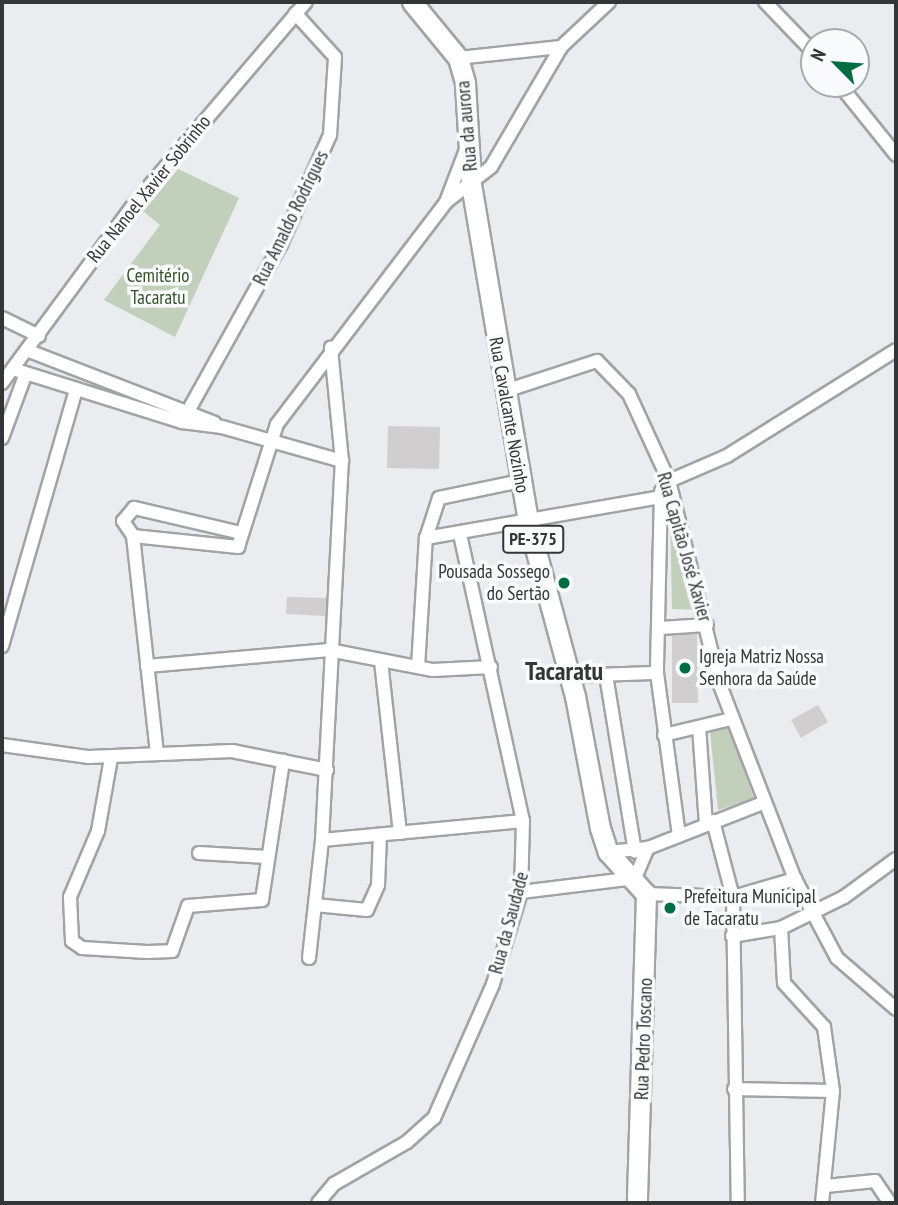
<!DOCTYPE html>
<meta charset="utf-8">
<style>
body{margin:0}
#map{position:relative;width:898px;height:1205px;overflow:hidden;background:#eaecef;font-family:"PT Sans Narrow",sans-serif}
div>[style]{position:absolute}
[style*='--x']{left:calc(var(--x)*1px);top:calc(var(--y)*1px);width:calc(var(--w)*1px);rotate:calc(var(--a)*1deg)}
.green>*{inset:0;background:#c2cfbb}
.building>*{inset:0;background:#d1cecf}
.roads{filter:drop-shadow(2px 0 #a1a3a5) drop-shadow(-2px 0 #a1a3a5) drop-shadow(0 2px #a1a3a5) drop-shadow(0 -2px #a1a3a5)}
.street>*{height:12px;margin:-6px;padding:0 6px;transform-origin:6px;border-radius:6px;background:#fff}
.primary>*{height:19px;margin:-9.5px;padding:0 9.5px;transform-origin:9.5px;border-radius:9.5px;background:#fff}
.dots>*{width:19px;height:19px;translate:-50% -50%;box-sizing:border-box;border:4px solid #f8fafc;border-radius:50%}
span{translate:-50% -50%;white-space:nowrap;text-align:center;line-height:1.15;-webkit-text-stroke:7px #f8fafc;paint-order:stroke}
.shield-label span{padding:2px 5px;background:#f8fafc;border:2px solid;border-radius:5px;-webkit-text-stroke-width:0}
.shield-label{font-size:18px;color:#343536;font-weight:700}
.street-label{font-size:19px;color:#343536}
.park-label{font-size:19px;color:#365028}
.poi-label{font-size:19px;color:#343536}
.right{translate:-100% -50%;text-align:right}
.left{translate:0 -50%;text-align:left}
.district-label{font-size:26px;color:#343536;font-weight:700}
.frame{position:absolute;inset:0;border:4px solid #343536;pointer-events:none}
.north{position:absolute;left:800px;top:28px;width:70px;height:70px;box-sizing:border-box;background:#f8fafc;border:2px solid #aaabad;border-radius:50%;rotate:295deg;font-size:19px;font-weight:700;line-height:28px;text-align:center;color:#343536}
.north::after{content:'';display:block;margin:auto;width:24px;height:32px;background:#026c43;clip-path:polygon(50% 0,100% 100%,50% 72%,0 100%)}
</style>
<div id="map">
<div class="green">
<i style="clip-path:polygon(178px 169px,239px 198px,175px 337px,104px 300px,160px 225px,143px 211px)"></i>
<i style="clip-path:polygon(670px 512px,691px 580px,702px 610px,672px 609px)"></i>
<i style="clip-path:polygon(729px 727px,754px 799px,718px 810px,710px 731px)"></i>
</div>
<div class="building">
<i style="clip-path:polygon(388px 426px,440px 427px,439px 469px,387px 468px)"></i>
<i style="clip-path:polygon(287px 597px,327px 598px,326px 616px,286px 614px)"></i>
<i style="clip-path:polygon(697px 633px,698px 703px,672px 703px,672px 634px)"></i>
<i style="clip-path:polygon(818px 705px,828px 722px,801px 738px,791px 720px)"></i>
</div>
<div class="roads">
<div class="street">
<i style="--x:765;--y:2;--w:71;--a:46.1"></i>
<i style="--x:458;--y:58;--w:104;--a:-6.1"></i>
<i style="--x:839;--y:84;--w:91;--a:51.2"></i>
<i style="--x:446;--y:202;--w:59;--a:-69.1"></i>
<i style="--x:2;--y:318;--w:41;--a:25.9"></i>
<i style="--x:29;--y:351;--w:199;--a:21.2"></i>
<i style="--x:16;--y:370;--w:174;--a:17.4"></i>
<i style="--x:182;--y:422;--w:40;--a:7.1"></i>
<i style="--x:222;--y:427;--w:125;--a:15.8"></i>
<i style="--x:2;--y:383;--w:222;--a:-53.6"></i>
<i style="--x:134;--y:204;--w:265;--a:-49.6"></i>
<i style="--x:505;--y:391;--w:97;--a:-18.1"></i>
<i style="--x:597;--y:361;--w:46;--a:45.9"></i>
<i style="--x:629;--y:394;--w:96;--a:65.3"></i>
<i style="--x:669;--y:481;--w:210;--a:76"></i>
<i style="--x:720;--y:685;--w:208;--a:68.9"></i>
<i style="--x:795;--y:879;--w:89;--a:62"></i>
<i style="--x:837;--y:958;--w:78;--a:40.8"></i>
<i style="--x:182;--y:422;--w:204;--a:-60.9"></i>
<i style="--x:281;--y:244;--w:120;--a:-65.8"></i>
<i style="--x:330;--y:135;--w:78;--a:-86.3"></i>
<i style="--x:335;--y:57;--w:59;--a:-132.3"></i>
<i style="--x:2;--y:438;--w:69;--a:-69.7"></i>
<i style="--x:669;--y:481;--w:63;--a:-23.3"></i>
<i style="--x:727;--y:456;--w:199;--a:-32.1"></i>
<i style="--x:661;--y:491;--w:182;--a:91.3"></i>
<i style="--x:657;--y:673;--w:164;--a:82.3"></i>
<i style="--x:241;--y:533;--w:110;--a:-166.8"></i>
<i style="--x:134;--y:508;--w:17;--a:130"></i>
<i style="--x:123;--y:521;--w:18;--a:56"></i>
<i style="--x:133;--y:536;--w:106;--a:6"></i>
<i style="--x:238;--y:547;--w:129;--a:-72.4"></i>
<i style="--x:277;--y:424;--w:279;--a:-52.7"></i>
<i style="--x:446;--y:202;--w:57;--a:-37.9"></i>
<i style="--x:491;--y:167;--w:139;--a:-59.7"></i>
<i style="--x:561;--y:47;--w:66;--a:-43.2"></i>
<i style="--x:133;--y:536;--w:219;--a:83.7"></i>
<i style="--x:426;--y:538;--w:42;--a:-72"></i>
<i style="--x:439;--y:498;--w:84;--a:-11.7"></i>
<i style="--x:660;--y:628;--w:47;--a:-3.7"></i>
<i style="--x:2;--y:646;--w:267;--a:-73.9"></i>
<i style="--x:381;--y:661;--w:173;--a:83.7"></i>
<i style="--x:147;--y:666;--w:183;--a:-5"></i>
<i style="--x:329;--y:650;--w:106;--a:10.9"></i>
<i style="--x:433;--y:670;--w:58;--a:-3"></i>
<i style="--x:418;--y:667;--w:129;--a:-86.5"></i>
<i style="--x:426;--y:538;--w:239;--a:-9.9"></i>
<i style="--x:606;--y:675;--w:179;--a:80.7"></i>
<i style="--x:569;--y:676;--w:88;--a:-2"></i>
<i style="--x:699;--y:727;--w:97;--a:85.9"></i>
<i style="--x:664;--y:735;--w:69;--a:-13.4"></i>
<i style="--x:2;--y:745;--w:88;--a:7.9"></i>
<i style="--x:89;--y:757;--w:143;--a:-2.4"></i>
<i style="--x:232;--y:751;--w:97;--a:11.3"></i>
<i style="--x:111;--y:758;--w:74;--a:100.1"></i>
<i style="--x:98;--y:831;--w:72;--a:113"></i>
<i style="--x:70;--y:897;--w:44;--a:87.4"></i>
<i style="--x:72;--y:941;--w:12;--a:35"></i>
<i style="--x:82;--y:948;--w:65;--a:3.5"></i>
<i style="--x:147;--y:952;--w:25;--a:-2"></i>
<i style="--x:172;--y:951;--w:48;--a:-70.4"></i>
<i style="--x:188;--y:906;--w:74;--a:-4.6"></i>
<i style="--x:262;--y:900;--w:141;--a:-81.4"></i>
<i style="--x:713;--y:821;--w:79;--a:75.3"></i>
<i style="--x:733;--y:897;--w:306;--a:89.1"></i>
<i style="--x:322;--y:840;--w:202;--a:-5.4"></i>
<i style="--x:608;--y:852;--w:40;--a:-5.7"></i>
<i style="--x:648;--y:848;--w:123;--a:-21.4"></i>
<i style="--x:199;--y:853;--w:68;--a:3.4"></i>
<i style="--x:521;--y:892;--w:115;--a:-7"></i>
<i style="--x:635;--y:878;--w:33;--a:-67"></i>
<i style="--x:646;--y:894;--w:87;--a:2"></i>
<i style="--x:733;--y:897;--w:65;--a:-16.2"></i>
<i style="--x:315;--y:905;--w:52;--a:5.5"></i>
<i style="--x:367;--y:910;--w:27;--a:-66"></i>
<i style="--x:378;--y:885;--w:50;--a:-87.7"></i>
<i style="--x:732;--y:936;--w:50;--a:-9.3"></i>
<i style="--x:309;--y:958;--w:119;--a:-83.7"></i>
<i style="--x:322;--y:840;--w:380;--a:-87"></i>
<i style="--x:342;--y:461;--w:114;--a:-95.6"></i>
<i style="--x:734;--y:1089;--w:99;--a:1.2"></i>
<i style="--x:833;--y:1091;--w:113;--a:95.6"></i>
<i style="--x:833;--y:1091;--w:65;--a:-98"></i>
<i style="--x:824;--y:1027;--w:59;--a:-132.3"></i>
<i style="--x:784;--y:983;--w:55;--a:-93.1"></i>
<i style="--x:781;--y:928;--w:70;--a:-26.2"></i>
<i style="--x:844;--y:897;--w:64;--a:-36.2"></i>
<i style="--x:826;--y:1186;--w:49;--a:-5.8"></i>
<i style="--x:875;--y:1181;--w:27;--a:56"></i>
<i style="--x:318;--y:1203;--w:25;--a:-50"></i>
<i style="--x:334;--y:1184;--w:84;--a:-29.9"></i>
<i style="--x:407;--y:1142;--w:36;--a:-42"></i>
<i style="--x:434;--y:1118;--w:146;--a:-66.2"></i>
<i style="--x:493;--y:984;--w:96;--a:-73.1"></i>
<i style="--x:521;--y:892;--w:71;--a:-88.4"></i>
<i style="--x:523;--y:821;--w:293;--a:-102.4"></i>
</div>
<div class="primary">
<i style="--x:412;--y:2;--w:72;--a:50.6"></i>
<i style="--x:458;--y:58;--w:26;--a:74"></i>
<i style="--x:465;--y:83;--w:101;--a:86.6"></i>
<i style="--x:471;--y:184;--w:343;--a:80.4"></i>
<i style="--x:528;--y:522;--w:180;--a:74.9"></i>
<i style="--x:575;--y:696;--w:134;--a:79.3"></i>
<i style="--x:600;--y:828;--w:25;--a:72"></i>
<i style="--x:608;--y:852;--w:57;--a:47.9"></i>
<i style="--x:646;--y:894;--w:309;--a:91.7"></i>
</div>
</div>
<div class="dots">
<i style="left:564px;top:583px;background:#026c43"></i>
<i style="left:685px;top:668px;background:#026c43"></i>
<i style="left:670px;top:908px;background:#026c43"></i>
</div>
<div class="shield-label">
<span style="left:533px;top:539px">PE-375</span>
</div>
<div class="street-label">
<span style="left:467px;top:126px;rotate:-95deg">Rua da aurora</span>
<span style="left:149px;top:189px;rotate:-51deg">Rua Nanoel Xavier Sobrinho</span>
<span style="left:291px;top:218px;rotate:-64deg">Rua Amaldo Rodrigues</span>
<span style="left:509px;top:415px;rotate:80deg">Rua Cavalcante Nozinho</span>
<span style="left:684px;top:547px;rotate:74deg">Rua Capitão José Xavier</span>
<span style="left:509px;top:923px;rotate:-75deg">Rua da Saudade</span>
<span style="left:644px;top:1039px;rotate:-88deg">Rua Pedro Toscano</span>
</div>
<div class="park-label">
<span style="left:158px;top:287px">Cemitério<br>Tacaratu</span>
</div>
<div class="poi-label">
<span class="right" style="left:550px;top:583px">Pousada Sossego<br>do Sertão</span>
<span class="left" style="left:699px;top:668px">Igreja Matriz Nossa<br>Senhora da Saúde</span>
<span class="left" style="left:684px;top:908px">Prefeitura Municipal<br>de Tacaratu</span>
</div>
<div class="district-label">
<span style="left:564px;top:671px">Tacaratu</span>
</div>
<div class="frame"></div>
<div class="north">N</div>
</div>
